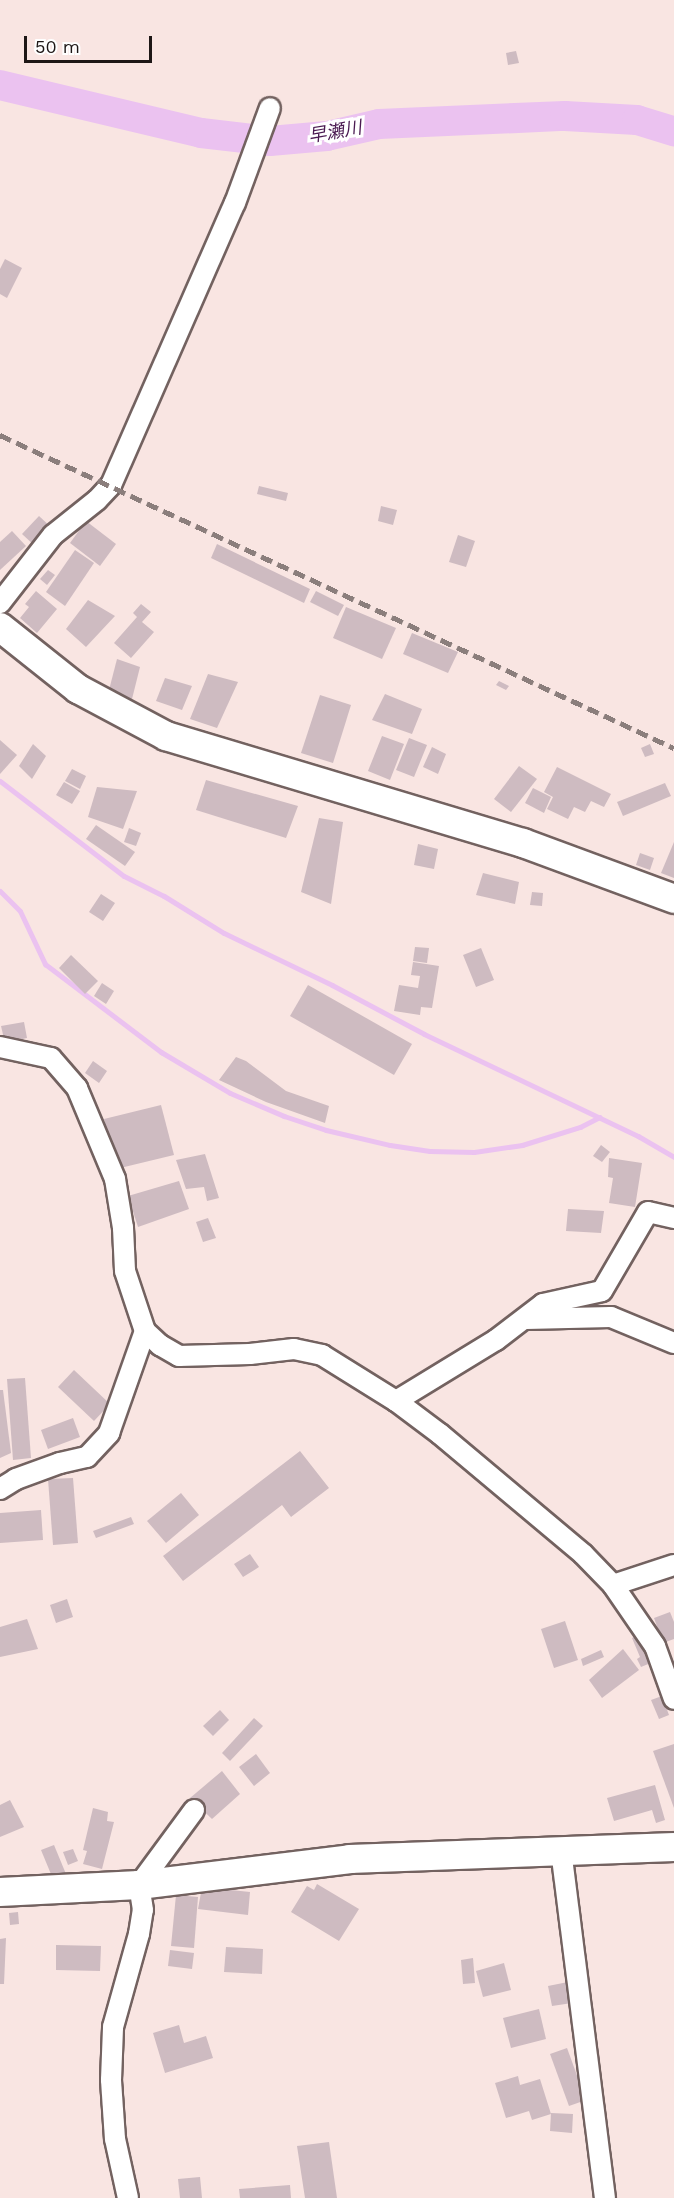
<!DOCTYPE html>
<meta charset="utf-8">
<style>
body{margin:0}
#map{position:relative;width:674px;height:2198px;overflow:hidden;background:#f9e5e2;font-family:"Work Sans","Noto Sans JP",sans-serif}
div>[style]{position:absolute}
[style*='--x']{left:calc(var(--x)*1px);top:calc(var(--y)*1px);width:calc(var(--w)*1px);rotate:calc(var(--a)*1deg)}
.stream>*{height:5px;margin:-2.5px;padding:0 2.5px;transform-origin:2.5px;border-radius:2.5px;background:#ebc2f0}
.river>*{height:30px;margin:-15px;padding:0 15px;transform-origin:15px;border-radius:15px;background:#ebc2f0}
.building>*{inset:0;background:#cebbc1}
.roads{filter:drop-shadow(2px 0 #736260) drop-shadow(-2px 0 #736260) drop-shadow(0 2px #736260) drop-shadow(0 -2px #736260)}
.street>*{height:20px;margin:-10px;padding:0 10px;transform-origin:10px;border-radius:10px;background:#fff}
.secondary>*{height:28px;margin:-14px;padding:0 14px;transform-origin:14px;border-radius:14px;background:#fff}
.rail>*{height:4.5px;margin-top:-2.25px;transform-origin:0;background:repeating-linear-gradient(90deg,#8b7e7c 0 12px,transparent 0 18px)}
span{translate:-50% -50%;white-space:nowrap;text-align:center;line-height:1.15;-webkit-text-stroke:6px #fff;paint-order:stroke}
.water-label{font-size:18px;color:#4a1a51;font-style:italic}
.scale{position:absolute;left:24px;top:36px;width:128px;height:27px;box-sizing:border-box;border:3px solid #1e1716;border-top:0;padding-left:8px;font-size:18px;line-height:21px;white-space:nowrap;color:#1e1716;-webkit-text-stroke:4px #fff;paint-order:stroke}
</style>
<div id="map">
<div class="stream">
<i style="--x:0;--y:781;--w:156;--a:37.5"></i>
<i style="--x:124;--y:876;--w:45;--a:26.6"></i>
<i style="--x:164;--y:896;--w:70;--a:31.7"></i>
<i style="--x:224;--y:933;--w:120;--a:25.7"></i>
<i style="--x:332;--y:985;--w:104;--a:28"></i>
<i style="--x:424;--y:1034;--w:237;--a:25.5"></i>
<i style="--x:638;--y:1136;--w:42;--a:30.3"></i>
<i style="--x:0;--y:891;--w:28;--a:45"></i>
<i style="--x:20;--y:911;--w:59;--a:64.7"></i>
<i style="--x:45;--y:964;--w:146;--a:37.2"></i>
<i style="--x:161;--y:1052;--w:80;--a:30.7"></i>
<i style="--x:230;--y:1093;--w:59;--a:23.1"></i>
<i style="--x:284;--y:1116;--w:44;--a:18.4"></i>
<i style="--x:326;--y:1130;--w:66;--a:13.2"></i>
<i style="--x:390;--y:1145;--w:40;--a:8.5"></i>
<i style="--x:430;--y:1151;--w:44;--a:1.3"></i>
<i style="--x:474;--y:1152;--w:49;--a:-8.3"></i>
<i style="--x:522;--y:1145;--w:61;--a:-17.2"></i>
<i style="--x:580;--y:1127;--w:22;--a:-27"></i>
</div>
<div class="river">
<i style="--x:0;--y:85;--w:207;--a:13.4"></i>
<i style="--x:201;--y:133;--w:69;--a:6.6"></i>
<i style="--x:270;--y:141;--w:57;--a:-5"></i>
<i style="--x:327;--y:136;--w:53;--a:-13"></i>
<i style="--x:379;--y:124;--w:186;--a:-2.5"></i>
<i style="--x:565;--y:116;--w:72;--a:3.2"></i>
<i style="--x:637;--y:120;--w:39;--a:17"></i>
</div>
<div class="building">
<i style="clip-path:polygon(516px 51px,519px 63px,508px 65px,506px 53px)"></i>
<i style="clip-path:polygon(5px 259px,22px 268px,7px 298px,0 294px,0 269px)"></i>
<i style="clip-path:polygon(259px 486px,288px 493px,286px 501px,257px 494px)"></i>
<i style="clip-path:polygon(381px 506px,397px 510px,393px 525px,378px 521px)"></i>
<i style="clip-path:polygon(39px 516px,52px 528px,35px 546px,22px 534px)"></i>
<i style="clip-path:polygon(86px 521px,116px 544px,100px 566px,70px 543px)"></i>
<i style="clip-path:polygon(12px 531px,26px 546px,0 570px,0 542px)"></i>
<i style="clip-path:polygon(458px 535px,475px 541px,466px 567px,449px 562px)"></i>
<i style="clip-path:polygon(217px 544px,310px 589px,304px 603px,211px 558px)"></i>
<i style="clip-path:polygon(75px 550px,94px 563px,65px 606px,46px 592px)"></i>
<i style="clip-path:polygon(48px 570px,55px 575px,47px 585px,40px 579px)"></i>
<i style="clip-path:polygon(36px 591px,57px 609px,37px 633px,20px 618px,29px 607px,25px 604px)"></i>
<i style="clip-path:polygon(316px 591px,344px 605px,338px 616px,310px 602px)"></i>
<i style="clip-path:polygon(88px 600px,115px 616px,86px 647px,66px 629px)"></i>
<i style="clip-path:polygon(141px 604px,151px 612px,142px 622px,154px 632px,131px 658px,114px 643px,137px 617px,133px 613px)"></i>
<i style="clip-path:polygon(346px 607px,396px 628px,382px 659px,333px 638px)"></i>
<i style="clip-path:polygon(412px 633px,458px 652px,448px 673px,403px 654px)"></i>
<i style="clip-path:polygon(117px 659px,140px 667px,132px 699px,109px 690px)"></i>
<i style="clip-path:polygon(208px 674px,238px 682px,217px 728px,190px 719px)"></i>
<i style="clip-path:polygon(165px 678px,192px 686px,182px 710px,156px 701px)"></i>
<i style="clip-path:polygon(499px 681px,509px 686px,506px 690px,496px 685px)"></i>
<i style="clip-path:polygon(385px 694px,422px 709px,412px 734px,372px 720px)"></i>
<i style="clip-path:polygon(320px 695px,351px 705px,333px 763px,301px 753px)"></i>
<i style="clip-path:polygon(382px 736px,404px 744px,390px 780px,368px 771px)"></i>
<i style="clip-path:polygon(409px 738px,427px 745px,414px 777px,396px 770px)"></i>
<i style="clip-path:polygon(0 740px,17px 755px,0 774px)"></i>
<i style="clip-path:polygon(33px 744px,46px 756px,32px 779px,19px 766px)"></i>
<i style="clip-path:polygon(650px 744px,654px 754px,645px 757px,641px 748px)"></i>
<i style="clip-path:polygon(432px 747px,446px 754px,438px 774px,423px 767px)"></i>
<i style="clip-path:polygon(519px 766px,537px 779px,511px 812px,494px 799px)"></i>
<i style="clip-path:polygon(557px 767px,611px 794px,604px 807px,591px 801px,585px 812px,574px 807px,568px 819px,547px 809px,553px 797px,544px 792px)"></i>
<i style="clip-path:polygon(72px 769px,86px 776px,80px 789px,65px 781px)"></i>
<i style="clip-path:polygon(206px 780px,298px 806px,286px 838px,196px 810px)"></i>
<i style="clip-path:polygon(64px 782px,80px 791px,72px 804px,56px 795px)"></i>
<i style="clip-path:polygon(665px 783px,671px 796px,623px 816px,617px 802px)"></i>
<i style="clip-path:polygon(97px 787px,137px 791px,123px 829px,88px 817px)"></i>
<i style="clip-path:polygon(533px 788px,551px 797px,544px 813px,525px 803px)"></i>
<i style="clip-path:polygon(319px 818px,343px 822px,331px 904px,301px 892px)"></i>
<i style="clip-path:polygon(96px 825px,135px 852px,125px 866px,86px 839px)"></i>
<i style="clip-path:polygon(129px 828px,141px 833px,136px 846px,124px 842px)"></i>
<i style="clip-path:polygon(674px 842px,674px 878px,661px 873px)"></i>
<i style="clip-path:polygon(418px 844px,438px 849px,434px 869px,414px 865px)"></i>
<i style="clip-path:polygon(640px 853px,654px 858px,650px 870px,636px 865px)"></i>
<i style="clip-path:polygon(483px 873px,519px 882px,515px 904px,476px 895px)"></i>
<i style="clip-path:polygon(532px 892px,543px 893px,542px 906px,530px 905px)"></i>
<i style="clip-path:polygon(101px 894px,115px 903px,103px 921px,89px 912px)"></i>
<i style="clip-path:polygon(415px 947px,429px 948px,427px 963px,413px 961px)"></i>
<i style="clip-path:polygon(481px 948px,494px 980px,476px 987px,463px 955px)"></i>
<i style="clip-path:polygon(71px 955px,98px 981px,85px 994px,59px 968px)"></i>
<i style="clip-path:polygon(413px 962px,439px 966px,432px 1008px,421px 1007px,420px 1015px,394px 1011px,399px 985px,418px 988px,420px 976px,411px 975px)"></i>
<i style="clip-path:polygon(102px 983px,114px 991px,106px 1004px,94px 996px)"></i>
<i style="clip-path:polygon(308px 985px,412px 1044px,394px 1075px,290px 1016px)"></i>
<i style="clip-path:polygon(24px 1022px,27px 1038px,5px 1043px,1px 1026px)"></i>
<i style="clip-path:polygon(236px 1057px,246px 1061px,286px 1091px,329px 1106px,325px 1123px,266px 1102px,219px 1080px)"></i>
<i style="clip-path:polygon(93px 1061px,107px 1071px,99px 1083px,85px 1073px)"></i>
<i style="clip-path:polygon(161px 1105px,174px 1155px,116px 1169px,104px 1119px)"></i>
<i style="clip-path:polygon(601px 1145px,610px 1152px,602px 1162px,593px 1156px)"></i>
<i style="clip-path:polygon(205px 1154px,219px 1198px,207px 1201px,204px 1187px,186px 1189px,176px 1160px)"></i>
<i style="clip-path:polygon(609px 1158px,642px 1163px,635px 1207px,609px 1203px,613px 1178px,608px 1177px)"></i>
<i style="clip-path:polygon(179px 1181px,189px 1209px,138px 1227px,128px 1196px)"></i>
<i style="clip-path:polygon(568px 1209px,604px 1211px,601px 1233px,566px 1231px)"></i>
<i style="clip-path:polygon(208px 1218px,216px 1238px,203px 1242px,196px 1222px)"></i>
<i style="clip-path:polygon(74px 1370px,110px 1404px,94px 1421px,58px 1387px)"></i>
<i style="clip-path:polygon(25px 1378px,31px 1458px,13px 1460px,7px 1379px)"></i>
<i style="clip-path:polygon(0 1390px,3px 1390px,11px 1453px,0 1458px)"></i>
<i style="clip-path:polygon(73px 1418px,80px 1437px,48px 1449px,41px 1430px)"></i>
<i style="clip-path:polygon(300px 1451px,329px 1488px,291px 1517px,282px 1505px,183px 1581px,163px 1556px)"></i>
<i style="clip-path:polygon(73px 1478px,78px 1543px,53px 1545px,48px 1479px)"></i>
<i style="clip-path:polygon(181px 1493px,199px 1515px,166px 1543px,147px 1521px)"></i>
<i style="clip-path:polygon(41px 1510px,43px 1540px,0 1543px,0 1513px)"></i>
<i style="clip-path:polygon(131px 1517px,134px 1524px,96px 1538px,93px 1531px)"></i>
<i style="clip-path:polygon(250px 1554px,259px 1567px,243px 1577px,234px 1564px)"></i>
<i style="clip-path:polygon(67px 1599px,73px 1617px,56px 1623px,50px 1605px)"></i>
<i style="clip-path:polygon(670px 1612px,674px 1622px,674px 1639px,663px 1643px,654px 1618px)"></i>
<i style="clip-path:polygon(27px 1619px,38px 1649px,0 1657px,0 1627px)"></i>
<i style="clip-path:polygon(565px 1621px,578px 1660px,554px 1668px,541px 1629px)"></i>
<i style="clip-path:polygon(641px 1634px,653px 1662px,641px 1667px,637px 1659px,640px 1657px,632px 1638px)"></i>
<i style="clip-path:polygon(623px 1649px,639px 1670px,602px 1698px,589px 1680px)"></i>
<i style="clip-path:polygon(601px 1650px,604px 1657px,583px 1666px,581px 1659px)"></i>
<i style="clip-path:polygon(662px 1696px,669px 1715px,659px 1719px,651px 1700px)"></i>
<i style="clip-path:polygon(220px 1710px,229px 1720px,213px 1736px,203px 1726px)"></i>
<i style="clip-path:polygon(254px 1718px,263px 1726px,230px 1761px,222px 1753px)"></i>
<i style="clip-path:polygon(674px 1744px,674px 1808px,653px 1751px)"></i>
<i style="clip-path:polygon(256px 1754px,270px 1773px,254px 1786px,239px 1767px)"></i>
<i style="clip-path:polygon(222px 1771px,240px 1794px,212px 1819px,190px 1798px)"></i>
<i style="clip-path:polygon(655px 1785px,665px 1820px,656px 1823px,652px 1810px,614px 1821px,607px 1798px)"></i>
<i style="clip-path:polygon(10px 1800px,24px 1827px,0 1837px,0 1805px)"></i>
<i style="clip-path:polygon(93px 1808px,108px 1812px,107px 1821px,114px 1822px,102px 1869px,83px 1864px,87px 1851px,83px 1850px)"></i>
<i style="clip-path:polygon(54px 1845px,66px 1874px,53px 1879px,41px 1850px)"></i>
<i style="clip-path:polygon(73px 1849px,78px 1861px,68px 1865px,63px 1852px)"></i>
<i style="clip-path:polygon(317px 1884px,359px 1909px,339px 1941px,291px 1912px,307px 1886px,314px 1890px)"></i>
<i style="clip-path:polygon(202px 1887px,250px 1892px,248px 1915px,198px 1909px)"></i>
<i style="clip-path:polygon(176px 1895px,198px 1897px,194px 1948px,171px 1946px)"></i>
<i style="clip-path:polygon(18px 1912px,19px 1924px,10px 1925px,9px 1913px)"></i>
<i style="clip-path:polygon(6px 1938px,4px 1984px,0 1984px,0 1939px)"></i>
<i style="clip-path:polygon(56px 1945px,101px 1946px,100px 1971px,56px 1970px)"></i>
<i style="clip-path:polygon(226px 1947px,263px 1949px,262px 1974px,224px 1972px)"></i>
<i style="clip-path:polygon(170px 1950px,194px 1953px,192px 1969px,168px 1966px)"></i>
<i style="clip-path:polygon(473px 1958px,475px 1983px,463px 1984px,461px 1960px)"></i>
<i style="clip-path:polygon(504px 1963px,511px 1990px,483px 1997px,476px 1971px)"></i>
<i style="clip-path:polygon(568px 1982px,572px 2003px,552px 2006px,548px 1986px)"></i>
<i style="clip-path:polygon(539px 2009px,546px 2039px,511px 2048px,503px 2018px)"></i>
<i style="clip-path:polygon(179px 2025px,184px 2043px,206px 2036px,213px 2058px,165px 2073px,153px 2033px)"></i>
<i style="clip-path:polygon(567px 2048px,586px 2100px,569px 2106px,550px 2054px)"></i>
<i style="clip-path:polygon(518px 2076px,520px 2085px,540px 2079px,551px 2114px,532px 2120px,529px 2111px,506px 2118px,495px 2083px)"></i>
<i style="clip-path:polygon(551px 2113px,573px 2114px,572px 2133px,550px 2131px)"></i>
<i style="clip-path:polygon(329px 2142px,337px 2198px,305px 2198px,297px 2146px)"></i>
<i style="clip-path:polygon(200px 2177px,202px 2198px,180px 2198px,178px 2179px)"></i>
<i style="clip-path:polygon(290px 2185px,291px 2198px,240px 2198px,239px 2189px)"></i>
</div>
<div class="roads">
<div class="street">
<i style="--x:0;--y:603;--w:86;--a:-52.1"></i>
<i style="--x:53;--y:535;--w:56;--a:-38.5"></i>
<i style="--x:97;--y:500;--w:21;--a:-47"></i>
<i style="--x:111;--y:485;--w:308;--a:-66.3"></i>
<i style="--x:235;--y:203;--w:101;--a:-69.8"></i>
<i style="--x:0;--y:1047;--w:52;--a:12.2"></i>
<i style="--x:51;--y:1058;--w:40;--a:49"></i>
<i style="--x:77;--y:1088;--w:99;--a:67.3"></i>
<i style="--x:115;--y:1179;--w:50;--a:80.7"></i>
<i style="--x:123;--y:1228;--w:43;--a:87.3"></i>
<i style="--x:125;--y:1271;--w:63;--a:71.6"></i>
<i style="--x:145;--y:1331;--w:21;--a:43"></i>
<i style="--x:160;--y:1345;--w:22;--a:30"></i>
<i style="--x:179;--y:1356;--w:71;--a:-1.6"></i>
<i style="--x:250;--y:1354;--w:44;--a:-6.5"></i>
<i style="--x:294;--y:1349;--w:29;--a:12"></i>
<i style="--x:322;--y:1355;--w:87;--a:31.9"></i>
<i style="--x:396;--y:1401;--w:55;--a:36.9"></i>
<i style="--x:440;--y:1434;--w:187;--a:40"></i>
<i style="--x:583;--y:1554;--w:43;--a:45.9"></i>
<i style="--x:613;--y:1585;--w:74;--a:55.5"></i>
<i style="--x:655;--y:1646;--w:56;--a:70.3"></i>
<i style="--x:526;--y:1319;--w:85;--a:-1.3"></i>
<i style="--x:611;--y:1317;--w:68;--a:22.4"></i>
<i style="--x:396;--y:1401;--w:117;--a:-31.4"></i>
<i style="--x:496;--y:1340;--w:59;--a:-37.5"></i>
<i style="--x:543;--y:1304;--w:60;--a:-12.4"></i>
<i style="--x:602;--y:1291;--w:91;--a:-59.8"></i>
<i style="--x:648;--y:1212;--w:27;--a:13"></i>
<i style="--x:0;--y:1489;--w:19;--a:-32"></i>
<i style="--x:16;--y:1479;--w:47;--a:-20"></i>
<i style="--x:60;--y:1463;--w:28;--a:-13"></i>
<i style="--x:87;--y:1457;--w:33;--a:-47"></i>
<i style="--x:109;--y:1433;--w:108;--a:-70.6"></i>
<i style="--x:613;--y:1585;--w:64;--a:-18.2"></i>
<i style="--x:561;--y:1850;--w:351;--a:82.8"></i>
<i style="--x:128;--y:2198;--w:60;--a:-102.4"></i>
<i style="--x:115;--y:2139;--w:59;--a:-93.9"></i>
<i style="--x:111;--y:2080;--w:53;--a:-87.8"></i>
<i style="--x:113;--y:2027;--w:97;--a:-74.4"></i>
<i style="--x:139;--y:1934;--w:24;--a:-81"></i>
<i style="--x:143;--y:1910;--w:25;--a:-99"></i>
<i style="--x:139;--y:1885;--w:93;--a:-53.7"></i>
</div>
<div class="secondary">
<i style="--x:0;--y:627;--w:100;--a:38.5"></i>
<i style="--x:78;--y:689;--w:100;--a:28.1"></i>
<i style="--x:166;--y:736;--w:373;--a:16.7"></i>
<i style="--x:523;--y:843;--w:161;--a:20.3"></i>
<i style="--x:0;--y:1892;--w:139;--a:-2.9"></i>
<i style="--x:139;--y:1885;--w:213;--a:-7"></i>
<i style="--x:350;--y:1859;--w:324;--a:-2.1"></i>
</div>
</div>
<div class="rail">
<i style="--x:0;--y:435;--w:743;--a:24.91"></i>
</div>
<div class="water-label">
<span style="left:335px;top:132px;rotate:-10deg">早瀬川</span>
</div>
<div class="scale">50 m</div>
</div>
